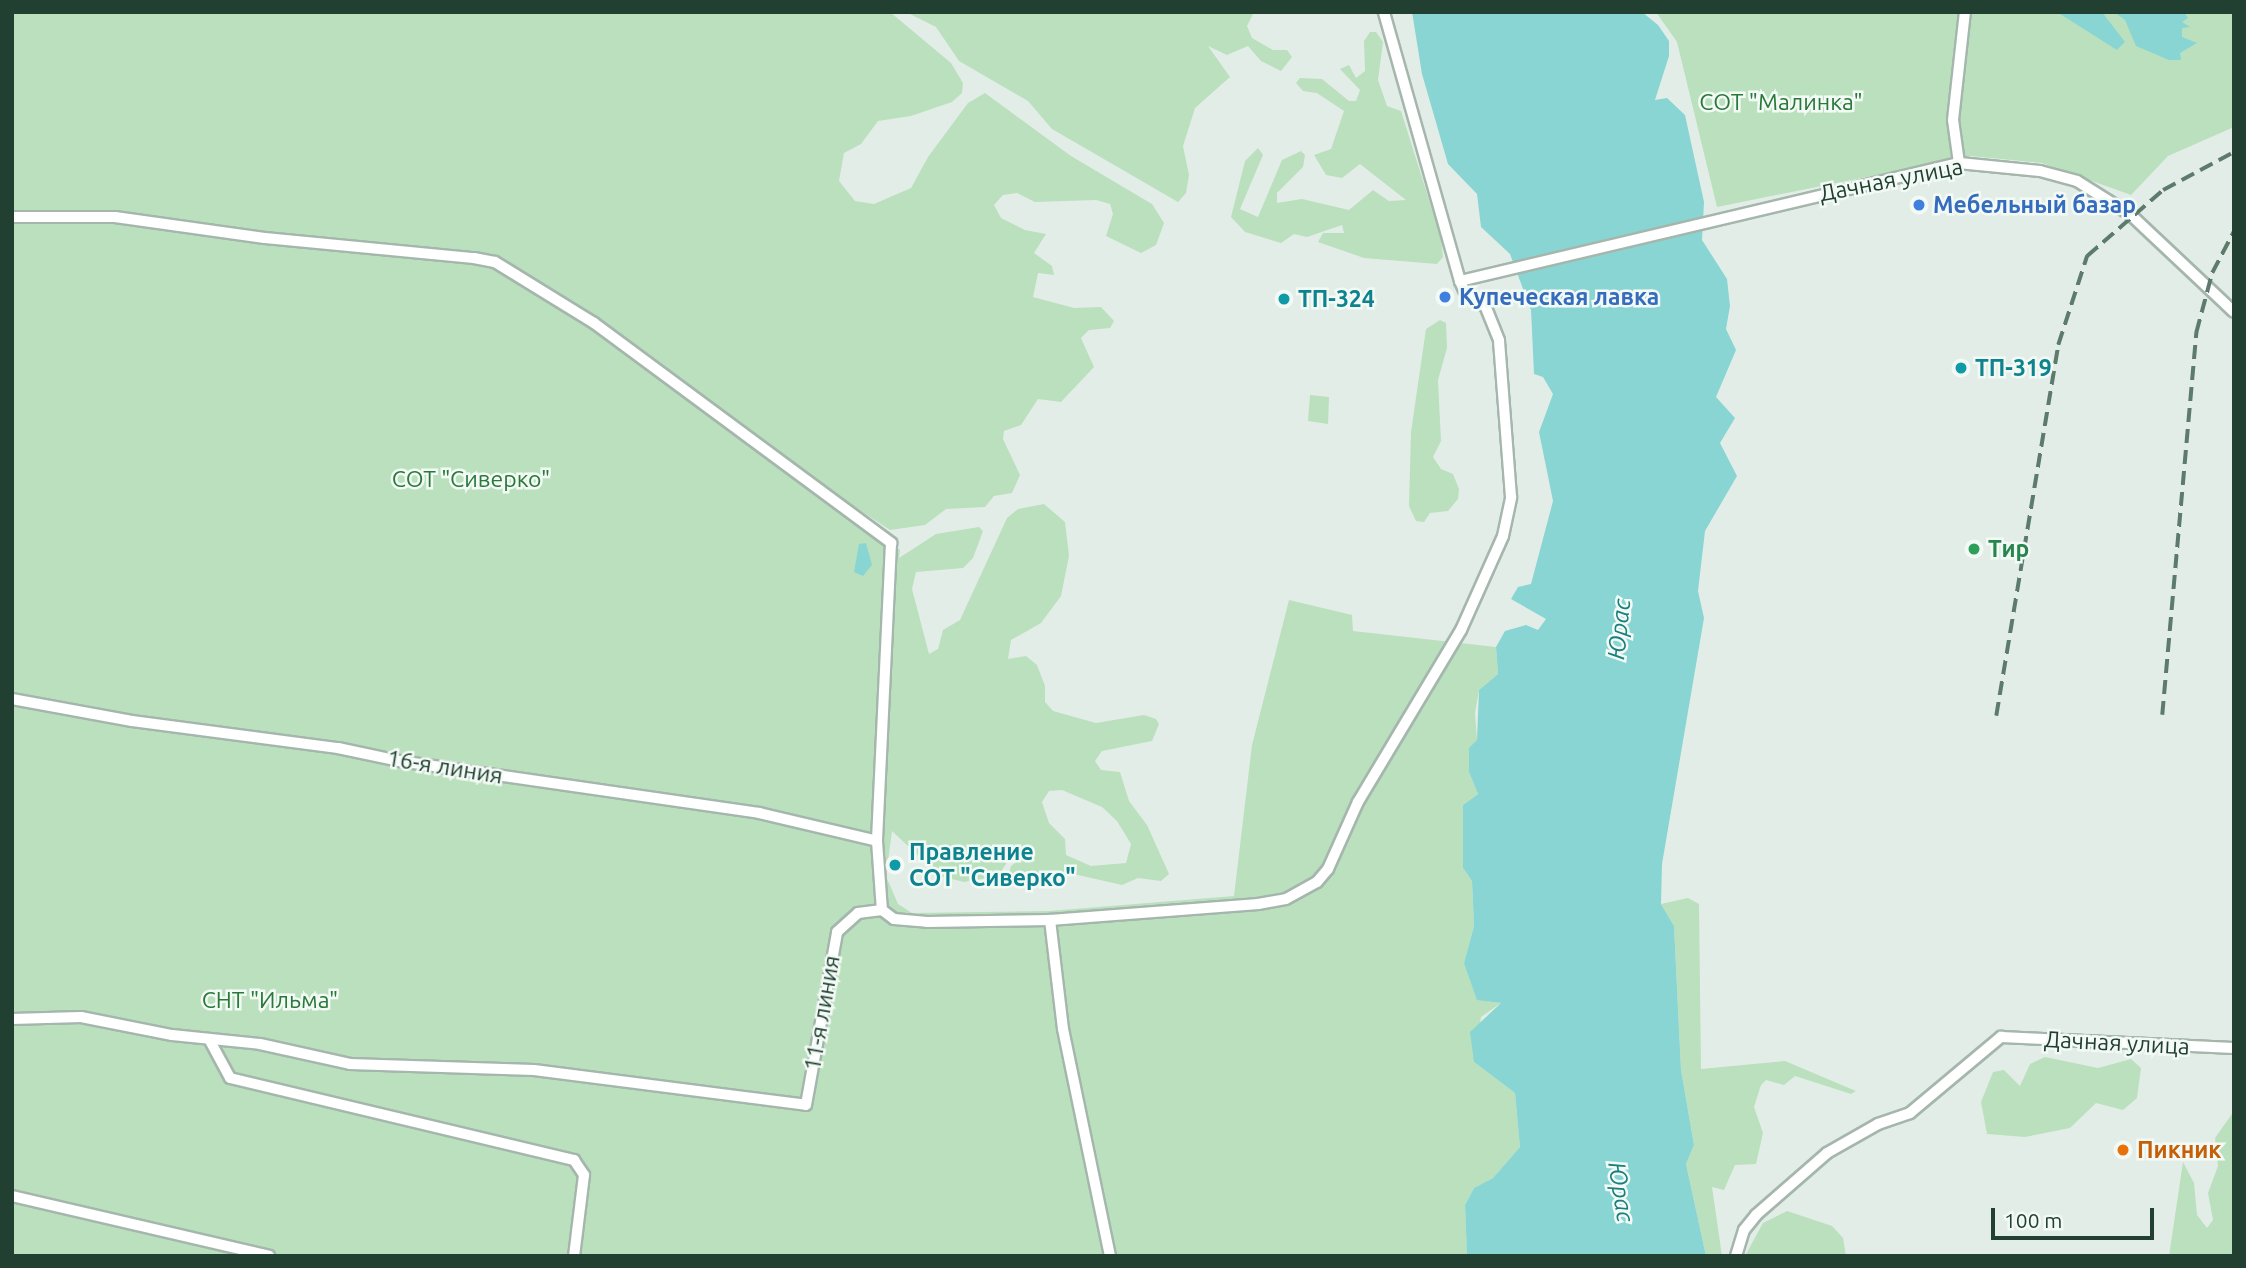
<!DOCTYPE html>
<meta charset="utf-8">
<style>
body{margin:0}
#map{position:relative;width:2246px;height:1268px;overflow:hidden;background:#e3ede7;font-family:Ubuntu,sans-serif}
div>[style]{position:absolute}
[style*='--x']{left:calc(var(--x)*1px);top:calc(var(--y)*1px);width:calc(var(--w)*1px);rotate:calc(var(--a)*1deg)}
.green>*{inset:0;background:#bae0be}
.water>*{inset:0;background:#88d5d3}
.roads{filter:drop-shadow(2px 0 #a5b6ad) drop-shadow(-2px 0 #a5b6ad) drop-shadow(0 2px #a5b6ad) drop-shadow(0 -2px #a5b6ad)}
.minor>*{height:10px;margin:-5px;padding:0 5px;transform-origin:5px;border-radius:5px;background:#fff}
.rail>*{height:3.5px;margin-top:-1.75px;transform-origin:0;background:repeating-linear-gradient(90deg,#5c7b6d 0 14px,transparent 0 21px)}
.dots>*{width:19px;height:19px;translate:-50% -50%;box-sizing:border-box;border:4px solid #f3faf5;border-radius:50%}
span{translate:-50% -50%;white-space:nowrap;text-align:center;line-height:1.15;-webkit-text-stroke:5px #f3faf5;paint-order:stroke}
.park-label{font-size:23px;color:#297939}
.street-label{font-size:23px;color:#214032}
.shop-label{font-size:23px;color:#366cbe;font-weight:700}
.left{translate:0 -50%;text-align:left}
.culture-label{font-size:23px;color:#0d838f;font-weight:700}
.leisure-label{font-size:23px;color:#27864d;font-weight:700}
.food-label{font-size:23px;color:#c56008;font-weight:700}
.water-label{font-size:24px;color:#187f7e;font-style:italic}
.frame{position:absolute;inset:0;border:14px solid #214032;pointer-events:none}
.scale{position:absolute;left:1991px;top:1208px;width:163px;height:32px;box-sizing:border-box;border:4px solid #214032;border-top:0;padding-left:9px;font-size:21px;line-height:24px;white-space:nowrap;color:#214032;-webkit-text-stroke:5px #f3faf5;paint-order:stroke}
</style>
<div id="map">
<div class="green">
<i style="clip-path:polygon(evenodd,12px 12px,890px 12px,951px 63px,963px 83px,962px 93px,952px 102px,911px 116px,878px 121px,861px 144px,844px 153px,839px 181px,855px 201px,874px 204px,911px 188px,928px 157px,968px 103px,985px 93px,1071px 156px,1152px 204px,1164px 223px,1156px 245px,1141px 253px,1106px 236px,1113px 214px,1110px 204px,1096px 200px,1035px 202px,1017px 193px,1003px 195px,994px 205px,1001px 218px,1025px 230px,1046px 234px,1034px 253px,1052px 266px,1054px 275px,1038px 273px,1033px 297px,1074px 308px,1101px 307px,1114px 321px,1110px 328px,1089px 330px,1081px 338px,1094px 367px,1061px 402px,1038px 399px,1021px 425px,1004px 431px,1003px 439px,1020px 475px,1012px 493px,994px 496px,985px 507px,946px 509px,925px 525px,890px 530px,816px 481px,900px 550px,899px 558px,936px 534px,979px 527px,983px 531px,973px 558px,963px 568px,916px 572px,912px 589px,929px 654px,938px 649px,943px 630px,960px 620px,1007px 518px,1018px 509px,1044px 504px,1065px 522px,1069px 556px,1061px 596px,1041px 623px,1011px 640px,1008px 659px,1026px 656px,1037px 665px,1045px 686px,1045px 702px,1053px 711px,1096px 723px,1144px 715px,1156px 719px,1159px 724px,1152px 741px,1102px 751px,1095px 761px,1101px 770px,1120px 772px,1129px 801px,1147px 825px,1169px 874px,1161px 881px,1138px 878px,1122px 885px,1065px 872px,1051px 880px,1034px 874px,1014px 878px,1009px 873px,1011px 866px,1026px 854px,1025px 847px,1015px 850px,998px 876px,964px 882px,940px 876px,892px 831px,886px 876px,898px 904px,912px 913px,1049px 911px,1234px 896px,1252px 745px,1289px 600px,1352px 615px,1353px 631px,1496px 647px,1498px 674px,1479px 690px,1475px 713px,1477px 740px,1469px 772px,1478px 794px,1463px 805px,1463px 868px,1472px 881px,1474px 926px,1464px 963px,1487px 1001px,1501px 1003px,1481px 1017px,1474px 1062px,1515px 1093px,1520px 1147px,1493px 1178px,1474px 1188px,1465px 1205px,1467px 1256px,12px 1256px,12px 12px,1062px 790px,1102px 807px,1117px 821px,1131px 844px,1126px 863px,1091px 866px,1066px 855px,1065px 839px,1049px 823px,1042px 802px,1049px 791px,1062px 790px)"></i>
<i style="clip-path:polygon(906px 12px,1254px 12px,1247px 26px,1252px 38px,1273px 50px,1287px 50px,1292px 57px,1281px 71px,1261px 61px,1248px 46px,1227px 55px,1208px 46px,1230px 77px,1195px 108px,1183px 146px,1189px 175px,1186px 193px,1178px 202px,1052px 129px,1028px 101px,959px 61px,936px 27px)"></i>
<i style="clip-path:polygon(1656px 12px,2234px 12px,2234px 127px,2168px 156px,2131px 195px,2042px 163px,1971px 156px,1717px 207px,1677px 42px)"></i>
<i style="clip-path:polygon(1370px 32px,1376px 32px,1383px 42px,1378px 80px,1387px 106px,1401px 111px,1441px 238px,1443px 257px,1437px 264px,1364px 258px,1318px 242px,1323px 233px,1344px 233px,1342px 225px,1307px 237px,1294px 234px,1281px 243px,1245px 232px,1231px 217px,1245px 161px,1258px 148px,1263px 155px,1240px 209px,1258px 217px,1282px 160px,1301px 151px,1305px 155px,1303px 167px,1277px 193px,1277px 203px,1302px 199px,1349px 210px,1373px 190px,1389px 201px,1406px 200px,1360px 164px,1342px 178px,1326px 175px,1314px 155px,1331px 149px,1344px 111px,1317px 93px,1303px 91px,1296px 83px,1300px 78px,1322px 79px,1349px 101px,1356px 101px,1360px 90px,1340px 69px,1349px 65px,1356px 78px,1365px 71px,1364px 41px)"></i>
<i style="clip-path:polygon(1440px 320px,1446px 323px,1447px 348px,1438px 380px,1441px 441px,1433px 457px,1441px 469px,1453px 474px,1459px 489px,1458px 499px,1448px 511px,1430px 513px,1424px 522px,1416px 521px,1409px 506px,1411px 432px,1426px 329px)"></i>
<i style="clip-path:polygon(1310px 395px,1329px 397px,1328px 424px,1308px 421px)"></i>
<i style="clip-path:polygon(1688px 898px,1699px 904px,1701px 1069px,1785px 1061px,1856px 1091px,1851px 1094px,1795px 1076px,1784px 1085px,1766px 1080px,1761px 1085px,1754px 1107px,1763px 1133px,1756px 1164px,1735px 1165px,1724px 1190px,1712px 1187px,1722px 1256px,1706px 1256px,1686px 1164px,1694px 1145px,1681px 1070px,1674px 926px,1661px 904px)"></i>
<i style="clip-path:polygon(2045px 1057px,2098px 1068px,2131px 1059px,2141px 1068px,2137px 1098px,2123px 1110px,2096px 1103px,2070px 1128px,2025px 1137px,1987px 1134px,1981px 1102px,1993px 1072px,2004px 1070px,2020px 1086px,2030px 1064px)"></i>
<i style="clip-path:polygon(2234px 1111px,2233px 1256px,2169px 1256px,2183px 1162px,2194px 1183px,2197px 1215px,2207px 1228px,2213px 1220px,2208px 1193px,2218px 1166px,2215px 1138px)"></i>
<i style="clip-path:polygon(1787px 1211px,1832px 1226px,1843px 1238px,1846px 1256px,1745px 1256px,1763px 1223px)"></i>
</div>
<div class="water">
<i style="clip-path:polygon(1412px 12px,1642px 12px,1658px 25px,1669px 41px,1669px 56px,1655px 100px,1667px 98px,1685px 115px,1704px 202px,1702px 240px,1727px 279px,1730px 306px,1726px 329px,1736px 350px,1716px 397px,1735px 418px,1720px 443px,1737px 476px,1705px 531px,1698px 591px,1704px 618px,1662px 864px,1661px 904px,1674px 926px,1681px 1070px,1694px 1145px,1686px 1164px,1706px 1256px,1467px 1256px,1465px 1205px,1474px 1188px,1493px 1178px,1520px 1147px,1515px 1093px,1474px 1062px,1470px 1032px,1501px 1003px,1477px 1000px,1464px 963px,1474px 926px,1472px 881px,1463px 868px,1463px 805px,1478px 794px,1469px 772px,1469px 748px,1477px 740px,1479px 690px,1498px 674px,1496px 647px,1505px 631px,1526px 625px,1538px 630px,1546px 619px,1511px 599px,1518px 587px,1531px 584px,1553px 501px,1539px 432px,1553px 394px,1543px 377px,1534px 374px,1531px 310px,1510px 254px,1481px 227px,1477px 194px,1448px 164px,1422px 74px)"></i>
<i style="clip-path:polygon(2057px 12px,2102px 12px,2125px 42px,2117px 50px)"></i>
<i style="clip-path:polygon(2114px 12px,2184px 12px,2188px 18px,2182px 22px,2190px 27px,2182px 28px,2182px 37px,2197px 43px,2180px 53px,2181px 60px,2169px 60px,2136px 46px,2125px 20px)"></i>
<i style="clip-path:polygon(866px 543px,872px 565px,863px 576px,854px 572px,859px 544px)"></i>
</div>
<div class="roads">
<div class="minor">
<i style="--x:1959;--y:163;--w:43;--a:-97.9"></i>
<i style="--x:1953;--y:120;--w:109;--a:-83.7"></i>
<i style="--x:12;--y:217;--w:103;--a:0"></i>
<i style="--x:115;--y:217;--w:151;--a:8"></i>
<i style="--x:265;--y:238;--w:210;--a:5.5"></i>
<i style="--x:474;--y:258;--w:21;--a:11"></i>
<i style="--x:495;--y:262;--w:116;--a:31.6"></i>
<i style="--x:594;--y:323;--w:370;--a:36.5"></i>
<i style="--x:891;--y:543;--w:298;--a:92.7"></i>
<i style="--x:877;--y:841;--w:69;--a:85.9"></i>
<i style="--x:882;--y:910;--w:15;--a:37"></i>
<i style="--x:894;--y:919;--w:33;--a:5"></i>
<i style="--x:927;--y:922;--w:123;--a:-0.9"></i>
<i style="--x:1460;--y:281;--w:513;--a:-13.3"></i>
<i style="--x:1959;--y:163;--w:81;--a:5.6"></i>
<i style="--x:2040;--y:171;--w:38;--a:15"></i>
<i style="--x:2077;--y:181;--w:64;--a:32.2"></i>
<i style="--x:2131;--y:215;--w:141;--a:43.3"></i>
<i style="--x:12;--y:699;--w:122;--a:10.4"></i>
<i style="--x:132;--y:721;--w:208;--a:7.5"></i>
<i style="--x:338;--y:748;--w:62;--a:12"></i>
<i style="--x:399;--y:761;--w:364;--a:8.2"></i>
<i style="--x:759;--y:813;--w:121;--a:13.3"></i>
<i style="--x:12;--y:1019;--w:69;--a:-1.7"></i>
<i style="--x:81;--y:1017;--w:93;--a:11.2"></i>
<i style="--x:172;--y:1035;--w:88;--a:5.8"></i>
<i style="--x:260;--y:1044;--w:92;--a:12.5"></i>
<i style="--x:350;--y:1064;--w:184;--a:1.9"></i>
<i style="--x:534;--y:1070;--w:274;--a:7.3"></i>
<i style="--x:806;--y:1105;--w:176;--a:-79.8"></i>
<i style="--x:837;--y:932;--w:28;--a:-42"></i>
<i style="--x:858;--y:913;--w:24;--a:-7"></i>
<i style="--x:209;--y:1039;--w:44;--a:61.7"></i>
<i style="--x:230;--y:1078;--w:354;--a:13.4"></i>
<i style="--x:574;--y:1160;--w:18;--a:56"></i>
<i style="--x:584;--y:1175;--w:82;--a:97"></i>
<i style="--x:12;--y:1196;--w:264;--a:13.1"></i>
<i style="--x:1110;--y:1256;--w:232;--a:-101.7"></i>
<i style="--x:1063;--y:1029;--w:110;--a:-96.8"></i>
<i style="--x:1050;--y:920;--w:209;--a:-4.4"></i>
<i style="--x:1258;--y:904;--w:28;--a:-10"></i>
<i style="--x:1286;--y:899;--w:35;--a:-29"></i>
<i style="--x:1317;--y:882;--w:17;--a:-50"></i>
<i style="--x:1328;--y:869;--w:73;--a:-65.9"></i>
<i style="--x:1358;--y:802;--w:200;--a:-59.1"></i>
<i style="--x:1461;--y:630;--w:103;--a:-65.9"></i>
<i style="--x:1503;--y:536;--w:40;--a:-78"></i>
<i style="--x:1511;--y:497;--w:157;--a:-94.4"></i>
<i style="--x:1499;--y:340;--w:37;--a:-112"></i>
<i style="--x:1485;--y:306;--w:26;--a:-143"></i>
<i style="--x:1464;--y:290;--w:10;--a:-114"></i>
<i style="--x:1460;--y:281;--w:280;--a:-105.8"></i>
<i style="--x:1736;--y:1256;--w:27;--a:-73"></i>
<i style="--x:1744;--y:1230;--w:19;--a:-51"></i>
<i style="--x:1756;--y:1215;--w:94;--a:-41.1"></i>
<i style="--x:1827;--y:1153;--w:59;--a:-29.6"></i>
<i style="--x:1878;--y:1124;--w:34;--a:-19"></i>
<i style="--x:1910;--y:1113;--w:119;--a:-39.9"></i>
<i style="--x:2001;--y:1037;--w:233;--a:2.7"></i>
</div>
</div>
<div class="rail">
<i style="--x:2162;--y:715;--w:384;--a:-84.9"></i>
<i style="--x:2196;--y:333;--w:62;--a:-75.1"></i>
<i style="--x:2212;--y:273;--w:47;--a:-62.4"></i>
<i style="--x:1996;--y:716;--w:376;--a:-80.5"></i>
<i style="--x:2058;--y:345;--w:94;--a:-72"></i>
<i style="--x:2087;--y:256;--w:101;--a:-41"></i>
<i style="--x:2163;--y:190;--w:81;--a:-28.2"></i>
</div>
<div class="dots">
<i style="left:1919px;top:205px;background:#3f7fe0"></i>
<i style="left:1445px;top:297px;background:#3f7fe0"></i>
<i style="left:1284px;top:299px;background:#0f9aa8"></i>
<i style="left:1961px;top:368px;background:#0f9aa8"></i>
<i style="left:1974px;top:549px;background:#2e9e5b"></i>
<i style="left:895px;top:865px;background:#0f9aa8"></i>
<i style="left:2123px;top:1150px;background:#e8710a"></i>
</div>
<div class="park-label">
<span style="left:1781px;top:102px">СОТ "Малинка"</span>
<span style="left:471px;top:479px">СОТ "Сиверко"</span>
<span style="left:270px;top:1000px">СНТ "Ильма"</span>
</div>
<div class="street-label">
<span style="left:1891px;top:180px;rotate:-11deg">Дачная улица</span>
<span style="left:445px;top:767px;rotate:9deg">16-я линия</span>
<span style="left:822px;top:1013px;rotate:-80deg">11-я линия</span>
<span style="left:2117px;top:1043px;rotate:3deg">Дачная улица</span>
</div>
<div class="shop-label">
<span class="left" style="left:1933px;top:205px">Мебельный базар</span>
<span class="left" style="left:1459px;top:297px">Купеческая лавка</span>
</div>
<div class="culture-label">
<span class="left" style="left:1298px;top:299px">ТП-324</span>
<span class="left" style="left:1975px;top:368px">ТП-319</span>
<span class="left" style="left:909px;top:865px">Правление<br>СОТ "Сиверко"</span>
</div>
<div class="leisure-label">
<span class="left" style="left:1988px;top:549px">Тир</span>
</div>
<div class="food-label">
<span class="left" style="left:2137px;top:1150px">Пикник</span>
</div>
<div class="water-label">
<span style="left:1619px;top:629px;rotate:-84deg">Юрас</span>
<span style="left:1621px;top:1192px;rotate:81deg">Юрас</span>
</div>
<div class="frame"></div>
<div class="scale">100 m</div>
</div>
